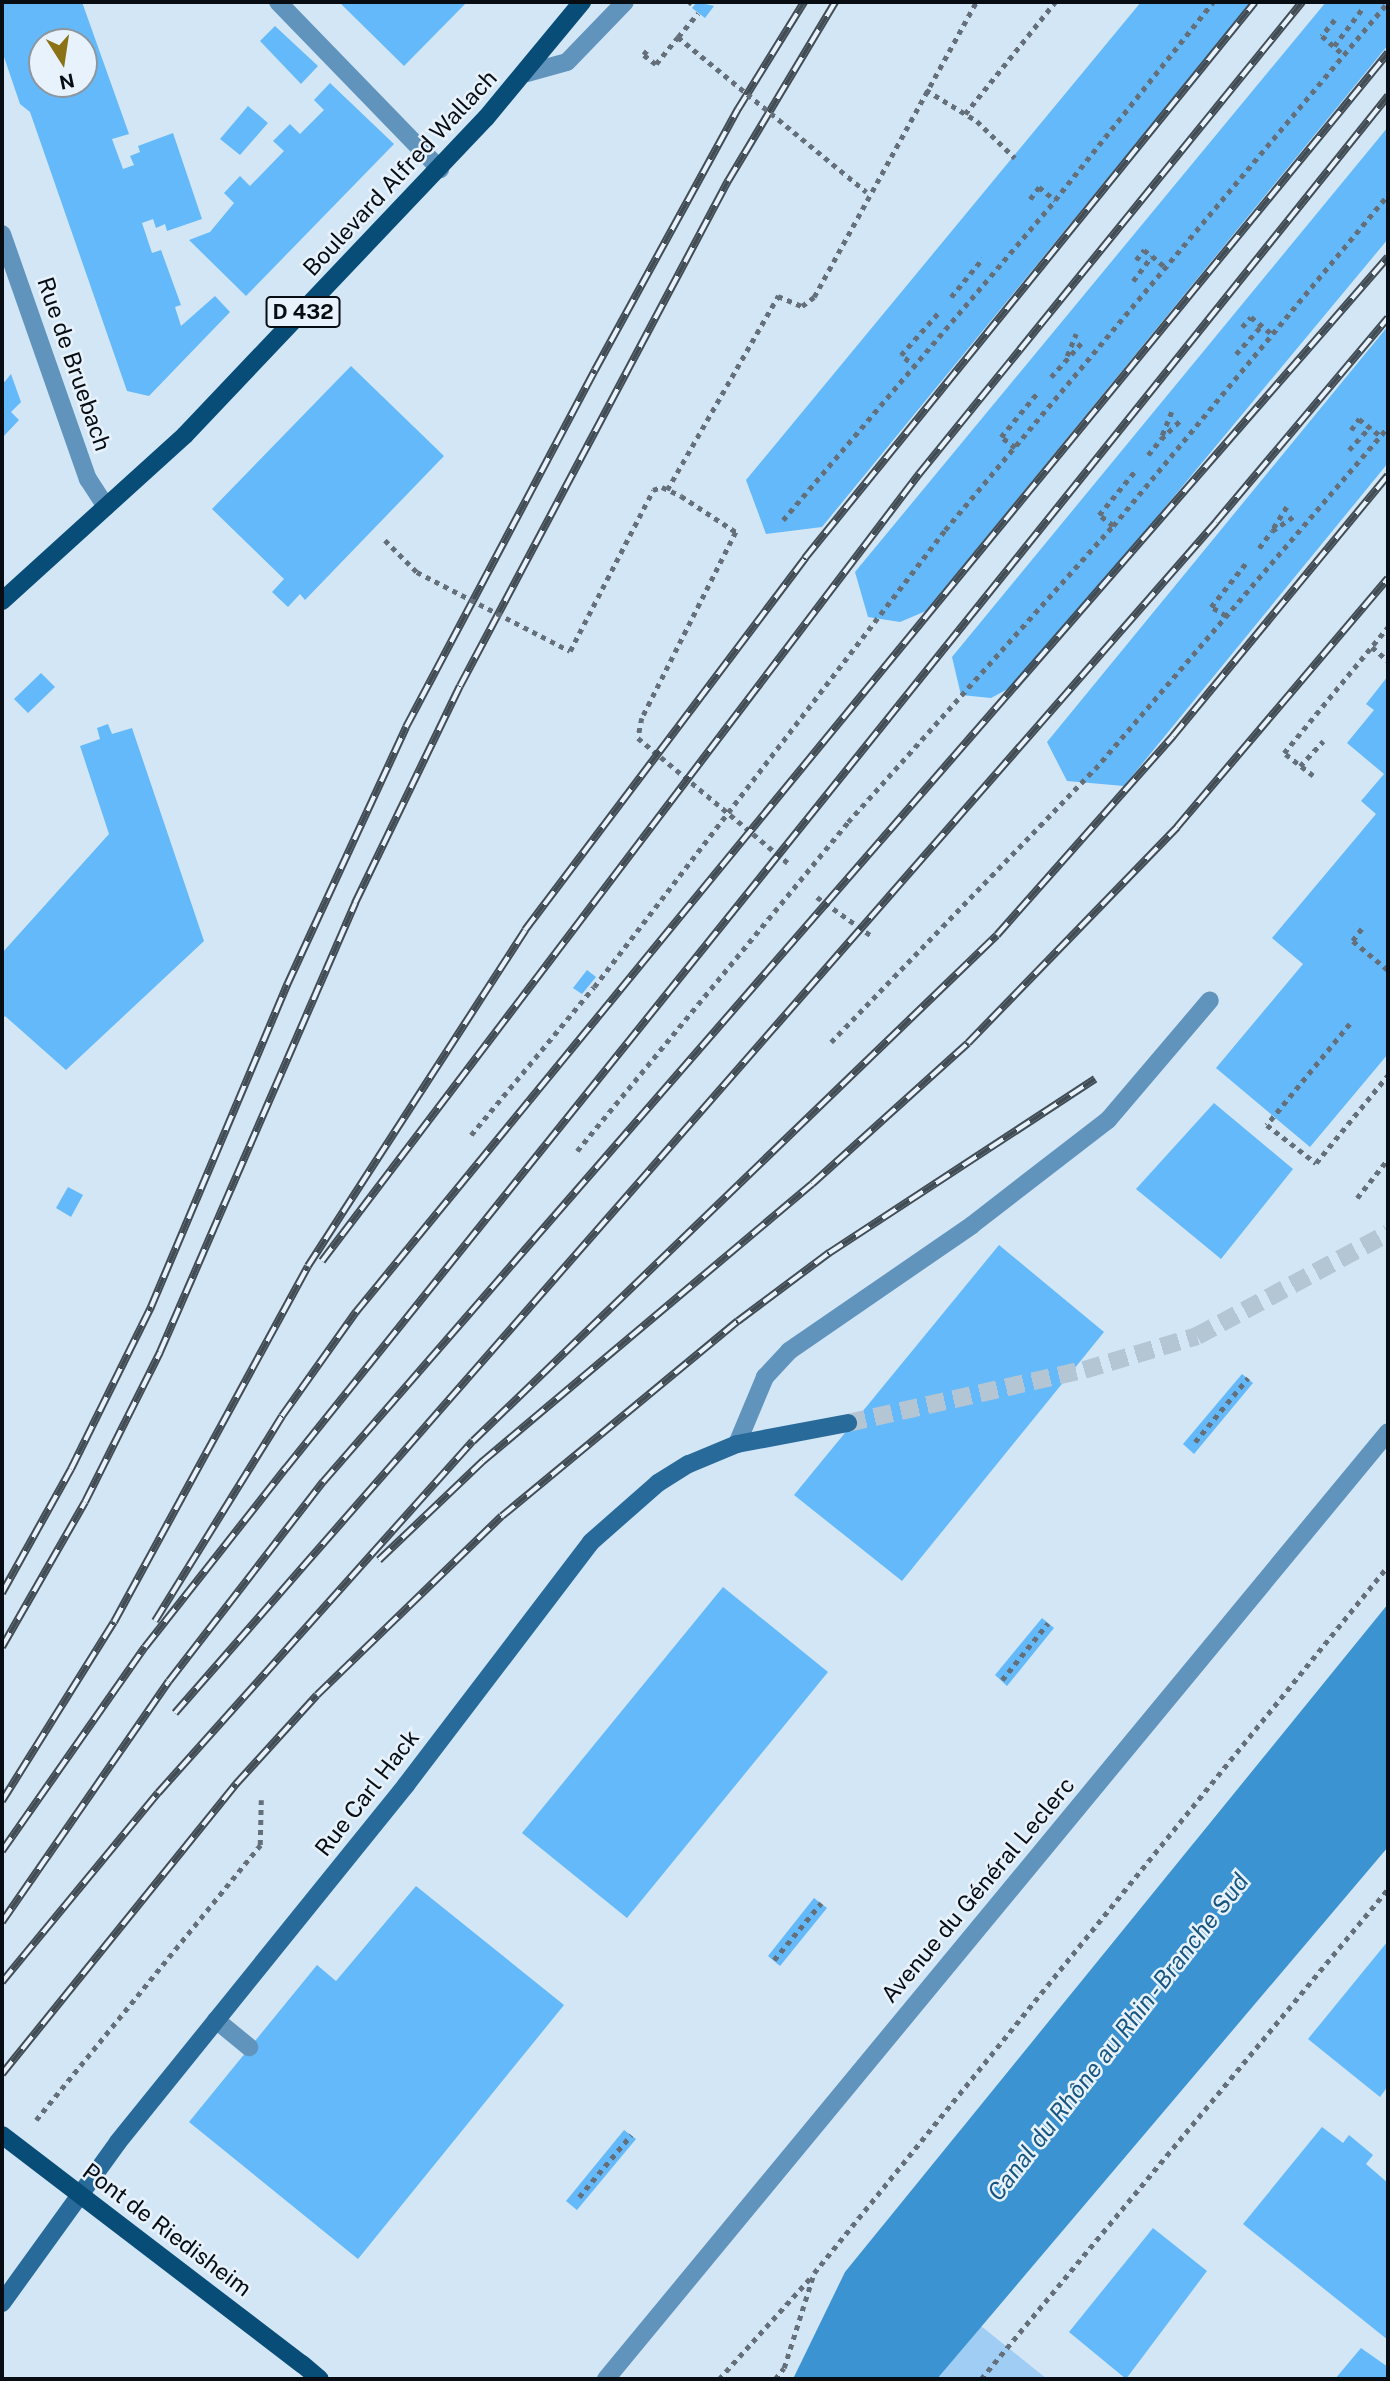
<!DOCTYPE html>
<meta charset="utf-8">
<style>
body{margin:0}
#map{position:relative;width:1390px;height:2381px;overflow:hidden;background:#d3e6f6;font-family:"Public Sans",sans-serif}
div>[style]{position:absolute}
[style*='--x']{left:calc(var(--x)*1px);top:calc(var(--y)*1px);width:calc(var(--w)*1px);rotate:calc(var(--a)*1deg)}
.green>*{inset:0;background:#9fcdf3}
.water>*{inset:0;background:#3c93d2}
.building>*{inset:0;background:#63b9f9}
.secondary-tunnel>*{height:18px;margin-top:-9px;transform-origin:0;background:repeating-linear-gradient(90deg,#b4c5d4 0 18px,transparent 0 27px)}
.path>*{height:4.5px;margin-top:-2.25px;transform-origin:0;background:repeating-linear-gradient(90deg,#646f79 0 5px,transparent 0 10px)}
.lane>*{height:18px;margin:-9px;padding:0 9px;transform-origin:9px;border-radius:9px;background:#6094bd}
.street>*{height:18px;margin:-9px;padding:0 9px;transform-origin:9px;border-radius:9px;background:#6094bd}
.secondary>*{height:18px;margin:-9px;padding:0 9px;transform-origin:9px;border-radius:9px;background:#286a9a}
.primary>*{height:18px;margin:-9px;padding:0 9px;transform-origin:9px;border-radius:9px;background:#084d77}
.rail>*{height:8px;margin-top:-4px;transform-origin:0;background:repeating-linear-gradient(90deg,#e7f2fc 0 16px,#424c54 0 32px);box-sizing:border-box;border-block:2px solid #424c54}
.path-bridge>*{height:4.5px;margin-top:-2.25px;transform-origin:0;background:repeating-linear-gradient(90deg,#646f79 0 5px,transparent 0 10px)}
.primary-bridge>*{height:18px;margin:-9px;padding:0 9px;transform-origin:9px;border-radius:9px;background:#084d77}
span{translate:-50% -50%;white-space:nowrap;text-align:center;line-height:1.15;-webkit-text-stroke:5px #e7f2fc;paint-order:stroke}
.shield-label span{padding:2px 5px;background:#e7f2fc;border:2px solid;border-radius:5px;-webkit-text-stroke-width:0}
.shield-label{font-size:21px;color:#070d12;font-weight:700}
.street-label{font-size:23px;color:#070d12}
.water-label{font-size:24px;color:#17557f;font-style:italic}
.frame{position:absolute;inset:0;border:4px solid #070d12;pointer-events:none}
.north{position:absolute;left:28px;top:28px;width:70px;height:70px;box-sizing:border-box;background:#e7f2fc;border:2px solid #8d969e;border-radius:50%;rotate:168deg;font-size:19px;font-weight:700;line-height:28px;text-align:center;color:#070d12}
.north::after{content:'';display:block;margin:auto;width:24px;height:32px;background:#8a7215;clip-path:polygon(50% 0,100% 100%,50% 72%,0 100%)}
</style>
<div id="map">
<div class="green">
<i style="clip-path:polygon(981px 2326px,1047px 2379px,937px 2379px)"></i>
</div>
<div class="water">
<i style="clip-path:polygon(1388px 1604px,1388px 1847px,937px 2379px,793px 2379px,845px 2272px)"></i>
</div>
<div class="building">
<i style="clip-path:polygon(evenodd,2px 2px,82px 2px,129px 134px,112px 139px,123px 169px,134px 165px,130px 156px,140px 152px,138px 146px,173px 133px,202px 219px,167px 231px,165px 224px,156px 228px,153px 219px,142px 223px,152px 253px,161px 250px,181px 305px,175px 307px,181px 326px,215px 296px,230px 312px,149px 396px,127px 391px,30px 112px,20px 104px,2px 51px,2px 2px,42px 42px,84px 42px,84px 84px,42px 84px,42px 42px)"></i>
<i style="clip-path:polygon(339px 2px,467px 2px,404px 66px)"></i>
<i style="clip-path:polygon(697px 2px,714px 6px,705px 18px,692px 8px)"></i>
<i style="clip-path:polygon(1141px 2px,1252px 2px,822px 527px,766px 534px,746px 480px)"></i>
<i style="clip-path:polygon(1326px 2px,1388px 2px,1388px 45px,926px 611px,900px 622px,868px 617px,855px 572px)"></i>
<i style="clip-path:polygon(275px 26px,318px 66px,301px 84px,260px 41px)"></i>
<i style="clip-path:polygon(330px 83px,394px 144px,246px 296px,189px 240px,210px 232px,234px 203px,224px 193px,240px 176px,250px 186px,284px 151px,273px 141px,290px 124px,300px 134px,324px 110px,314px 100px)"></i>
<i style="clip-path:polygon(248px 106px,268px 123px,240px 155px,220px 139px)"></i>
<i style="clip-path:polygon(1388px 127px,1388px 239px,1019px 683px,991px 698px,961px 695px,952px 657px)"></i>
<i style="clip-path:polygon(1388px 326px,1388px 463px,1124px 786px,1067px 781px,1047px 742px)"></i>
<i style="clip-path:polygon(351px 366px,444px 456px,305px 600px,300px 594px,288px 607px,272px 592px,284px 579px,212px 509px)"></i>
<i style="clip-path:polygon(11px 374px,21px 402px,11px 412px,19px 420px,2px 438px,2px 385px)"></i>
<i style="clip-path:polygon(41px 673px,55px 687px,28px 713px,14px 699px)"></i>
<i style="clip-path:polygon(1388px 676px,1388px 1054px,1310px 1147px,1216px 1068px,1303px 964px,1272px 938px,1376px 814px,1361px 801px,1384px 774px,1347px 743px,1374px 710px,1366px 704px)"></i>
<i style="clip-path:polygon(108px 724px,112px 734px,132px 728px,204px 941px,66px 1070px,5px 1016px,2px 1020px,2px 953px,109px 834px,80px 746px,100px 739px,97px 728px)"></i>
<i style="clip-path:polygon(587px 970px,596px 977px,582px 994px,573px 988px)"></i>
<i style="clip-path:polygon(1214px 1103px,1293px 1169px,1221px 1259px,1136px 1189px)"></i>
<i style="clip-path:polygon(68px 1187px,83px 1195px,71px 1217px,56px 1208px)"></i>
<i style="clip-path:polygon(999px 1245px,1104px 1332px,902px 1581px,794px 1495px)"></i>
<i style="clip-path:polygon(1242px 1374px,1253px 1383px,1194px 1454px,1183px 1444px)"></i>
<i style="clip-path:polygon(723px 1587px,828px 1672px,627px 1918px,522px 1833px)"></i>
<i style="clip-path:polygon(1042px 1618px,1054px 1628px,1007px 1686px,995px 1675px)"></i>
<i style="clip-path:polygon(416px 1886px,564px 2005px,358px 2259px,189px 2122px,317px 1965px,336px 1981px)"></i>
<i style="clip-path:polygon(814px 1898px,827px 1908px,780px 1966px,768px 1956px)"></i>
<i style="clip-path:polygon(1388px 1941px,1388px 2086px,1380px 2097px,1308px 2039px)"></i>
<i style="clip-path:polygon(1322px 2127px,1343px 2143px,1349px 2135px,1373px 2155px,1366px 2164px,1388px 2183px,1388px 2340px,1243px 2224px)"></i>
<i style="clip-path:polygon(624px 2130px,636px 2139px,577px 2210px,566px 2201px)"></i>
<i style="clip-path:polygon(1153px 2228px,1207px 2271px,1126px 2379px,1069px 2332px)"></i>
<i style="clip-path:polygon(1361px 2348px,1388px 2367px,1388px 2379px,1335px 2379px)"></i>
</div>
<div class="secondary-tunnel">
<i style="--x:848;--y:1423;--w:242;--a:-12.7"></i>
<i style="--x:1084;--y:1370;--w:118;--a:-16.7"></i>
<i style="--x:1197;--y:1336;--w:217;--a:-28.3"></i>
</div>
<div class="path">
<i style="--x:688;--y:4;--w:3;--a:-45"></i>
<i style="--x:1335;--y:20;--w:21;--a:129"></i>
<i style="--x:1322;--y:36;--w:29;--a:41"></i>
<i style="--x:678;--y:37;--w:31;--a:-50"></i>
<i style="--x:1334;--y:46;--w:46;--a:-52.9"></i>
<i style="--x:926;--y:90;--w:60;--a:31.3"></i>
<i style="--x:977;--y:121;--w:53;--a:44.2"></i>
<i style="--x:965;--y:114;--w:144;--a:-51.2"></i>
<i style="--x:1030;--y:199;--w:15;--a:-53"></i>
<i style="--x:1039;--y:187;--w:21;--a:39"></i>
<i style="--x:1136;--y:260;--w:13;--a:-51"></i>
<i style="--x:1144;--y:250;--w:10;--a:37"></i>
<i style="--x:1133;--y:281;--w:31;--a:-53"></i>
<i style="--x:1152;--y:256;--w:17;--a:40"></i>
<i style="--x:951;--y:297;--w:50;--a:-50.6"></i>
<i style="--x:1242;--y:327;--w:13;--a:-48"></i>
<i style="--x:1251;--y:317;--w:27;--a:39"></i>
<i style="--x:1236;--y:354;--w:39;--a:-48"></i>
<i style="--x:1067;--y:356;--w:24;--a:-68"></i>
<i style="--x:916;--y:368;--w:20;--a:-139"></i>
<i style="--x:901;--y:355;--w:57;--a:-48.5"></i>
<i style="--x:1051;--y:377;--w:50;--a:-48.3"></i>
<i style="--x:1172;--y:412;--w:29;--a:112"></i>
<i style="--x:1161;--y:439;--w:28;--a:-44"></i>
<i style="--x:1351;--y:430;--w:14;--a:-54"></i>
<i style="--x:1359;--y:419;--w:28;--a:38"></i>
<i style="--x:1015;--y:448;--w:18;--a:-142"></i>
<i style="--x:1001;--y:437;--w:58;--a:-50.6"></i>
<i style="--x:1349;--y:450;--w:31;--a:-48"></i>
<i style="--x:1148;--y:455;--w:21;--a:-51"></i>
<i style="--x:667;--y:490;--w:224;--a:-60.2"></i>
<i style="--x:778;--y:296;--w:26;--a:23"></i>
<i style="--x:802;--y:306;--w:15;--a:-37"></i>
<i style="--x:814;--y:297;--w:337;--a:-61.2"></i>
<i style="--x:1287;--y:507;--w:28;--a:122"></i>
<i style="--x:1272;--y:531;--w:29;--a:-34"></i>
<i style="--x:783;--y:520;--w:420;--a:-49.6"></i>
<i style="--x:1055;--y:200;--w:253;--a:-51.4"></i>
<i style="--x:1113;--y:526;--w:18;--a:-142"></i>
<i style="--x:1099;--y:515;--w:57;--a:-50.7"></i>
<i style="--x:385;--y:540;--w:45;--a:45"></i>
<i style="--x:1259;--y:548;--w:21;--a:-53"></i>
<i style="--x:1226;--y:616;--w:17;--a:-149"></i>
<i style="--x:1211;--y:607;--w:56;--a:-51.5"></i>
<i style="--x:1372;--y:647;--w:21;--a:41"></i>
<i style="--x:570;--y:651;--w:181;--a:-62.7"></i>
<i style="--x:653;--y:490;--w:9;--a:-18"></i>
<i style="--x:662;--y:487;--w:21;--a:25"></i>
<i style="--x:681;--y:496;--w:66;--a:33.2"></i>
<i style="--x:736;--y:532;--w:208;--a:116.8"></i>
<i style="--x:642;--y:718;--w:20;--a:101"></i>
<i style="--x:638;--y:738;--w:195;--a:39.8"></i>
<i style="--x:1300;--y:766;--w:34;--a:-47"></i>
<i style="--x:1313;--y:776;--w:37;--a:-142"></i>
<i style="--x:1284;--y:753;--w:163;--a:-50.5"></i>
<i style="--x:817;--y:897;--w:69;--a:35.5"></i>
<i style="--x:1362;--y:929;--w:15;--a:127"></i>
<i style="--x:1353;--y:941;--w:45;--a:39.6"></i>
<i style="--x:1350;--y:1024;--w:131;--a:129.4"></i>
<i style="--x:1267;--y:1125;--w:62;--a:37.8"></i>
<i style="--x:1316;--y:1163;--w:114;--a:-50.7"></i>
<i style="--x:831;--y:1042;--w:380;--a:-46"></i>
<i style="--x:1095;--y:769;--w:450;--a:-49.4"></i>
<i style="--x:471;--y:1135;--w:192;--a:-50.3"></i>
<i style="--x:594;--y:987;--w:576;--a:-52.47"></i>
<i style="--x:945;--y:530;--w:689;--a:-50"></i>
<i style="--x:577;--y:1151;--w:426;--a:-50.5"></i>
<i style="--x:848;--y:822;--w:397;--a:-48.2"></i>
<i style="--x:1113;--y:526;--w:430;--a:-50.3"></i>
<i style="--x:1357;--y:1198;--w:50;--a:-51.5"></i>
<i style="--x:1195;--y:1442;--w:83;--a:-50.4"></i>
<i style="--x:1002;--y:1680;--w:73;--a:-51.1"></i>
<i style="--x:774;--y:1960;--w:74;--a:-50.5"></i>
<i style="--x:36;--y:2120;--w:355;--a:-50.8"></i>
<i style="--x:260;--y:1845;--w:45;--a:-88.7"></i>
<i style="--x:579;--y:2197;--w:81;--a:-50"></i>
<i style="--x:719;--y:2379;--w:139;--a:-47.9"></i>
<i style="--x:775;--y:2379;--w:14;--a:-51"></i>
<i style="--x:784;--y:2368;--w:100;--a:-72.5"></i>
<i style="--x:814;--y:2273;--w:911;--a:-50.93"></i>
<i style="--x:981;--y:2379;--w:637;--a:-50.29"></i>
</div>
<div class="lane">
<i style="--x:527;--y:73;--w:41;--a:-15.4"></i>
<i style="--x:567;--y:62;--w:83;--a:-46"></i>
<i style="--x:737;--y:1444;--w:73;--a:-67.3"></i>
<i style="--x:765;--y:1377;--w:35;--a:-47"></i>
<i style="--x:789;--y:1351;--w:222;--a:-34.5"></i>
<i style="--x:972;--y:1225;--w:172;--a:-37.7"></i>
<i style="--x:1108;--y:1120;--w:157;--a:-49.6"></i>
<i style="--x:216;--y:2020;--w:43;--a:39.3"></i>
</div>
<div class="street">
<i style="--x:278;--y:2;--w:233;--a:45.9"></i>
<i style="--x:2;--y:234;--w:260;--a:70.7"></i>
<i style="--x:88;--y:479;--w:33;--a:57"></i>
<i style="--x:606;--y:2379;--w:1228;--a:-50.45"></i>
</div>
<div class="secondary">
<i style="--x:2;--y:2303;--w:198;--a:-54.2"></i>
<i style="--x:118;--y:2142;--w:459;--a:-51.1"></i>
<i style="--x:406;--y:1785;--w:305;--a:-52.7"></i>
<i style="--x:591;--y:1542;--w:89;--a:-41.4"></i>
<i style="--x:658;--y:1483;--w:36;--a:-32"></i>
<i style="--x:689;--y:1464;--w:52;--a:-22.6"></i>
<i style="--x:737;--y:1444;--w:113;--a:-10.7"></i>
</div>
<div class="primary">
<i style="--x:2;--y:601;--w:247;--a:-42.2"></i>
<i style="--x:185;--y:435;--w:437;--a:-46.5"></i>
<i style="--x:486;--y:118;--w:151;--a:-50.4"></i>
<i style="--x:302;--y:2364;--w:23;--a:40"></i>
</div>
<div class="rail">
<i style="--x:322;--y:1261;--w:988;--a:-52.82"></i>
<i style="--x:919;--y:474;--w:608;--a:-50.94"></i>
<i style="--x:379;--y:1560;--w:144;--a:-43.6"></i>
<i style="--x:483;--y:1461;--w:430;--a:-40.1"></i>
<i style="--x:812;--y:1184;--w:210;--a:-42.1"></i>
<i style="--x:968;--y:1043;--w:301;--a:-45.9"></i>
<i style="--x:1177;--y:827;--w:326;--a:-49.7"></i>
<i style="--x:2;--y:1593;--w:142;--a:-60.9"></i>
<i style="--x:71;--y:1469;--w:181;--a:-63.7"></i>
<i style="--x:151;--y:1307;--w:350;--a:-67.1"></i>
<i style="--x:287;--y:985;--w:284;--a:-65.2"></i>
<i style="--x:406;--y:727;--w:404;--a:-62.1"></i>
<i style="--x:595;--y:370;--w:298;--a:-61.3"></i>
<i style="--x:738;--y:109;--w:126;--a:-58.3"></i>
<i style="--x:155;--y:1621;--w:241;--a:-58.2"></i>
<i style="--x:282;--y:1416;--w:128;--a:-54.6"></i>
<i style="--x:356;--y:1312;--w:1628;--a:-50.66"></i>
<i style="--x:2;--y:1647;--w:167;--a:-60.2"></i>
<i style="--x:85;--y:1502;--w:168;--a:-63.4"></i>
<i style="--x:160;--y:1352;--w:490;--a:-66.5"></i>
<i style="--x:355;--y:903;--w:241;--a:-64.2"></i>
<i style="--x:460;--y:686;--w:572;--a:-62.05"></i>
<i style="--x:728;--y:181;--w:209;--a:-59.1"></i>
<i style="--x:175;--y:1713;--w:1582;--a:-48.84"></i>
<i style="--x:1216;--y:522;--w:267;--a:-49.9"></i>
<i style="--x:2;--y:1801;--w:211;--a:-58"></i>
<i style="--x:114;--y:1622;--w:405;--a:-61.4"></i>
<i style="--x:308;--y:1266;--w:400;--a:-57.1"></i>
<i style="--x:525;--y:930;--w:466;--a:-53"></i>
<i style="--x:805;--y:558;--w:715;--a:-51.01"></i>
<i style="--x:2;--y:1851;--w:249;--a:-55"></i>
<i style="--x:145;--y:1647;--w:228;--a:-51.8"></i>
<i style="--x:286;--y:1468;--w:1760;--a:-51.23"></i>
<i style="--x:2;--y:1922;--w:293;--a:-55.3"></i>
<i style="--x:169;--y:1681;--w:252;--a:-52.3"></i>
<i style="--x:323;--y:1482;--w:1623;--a:-49"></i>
<i style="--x:2;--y:1982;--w:245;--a:-50.5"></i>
<i style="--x:158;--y:1793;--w:472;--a:-48.2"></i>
<i style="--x:473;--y:1441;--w:728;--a:-44"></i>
<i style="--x:997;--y:935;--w:266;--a:-48.5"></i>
<i style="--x:1173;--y:736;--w:338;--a:-50.5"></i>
<i style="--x:2;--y:2074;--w:373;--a:-51.1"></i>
<i style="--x:236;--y:1784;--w:120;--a:-47.7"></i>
<i style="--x:317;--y:1695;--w:257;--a:-44.1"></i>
<i style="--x:502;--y:1516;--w:306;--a:-39.6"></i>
<i style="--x:738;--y:1321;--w:114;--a:-36.8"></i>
<i style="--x:829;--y:1253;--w:318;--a:-33.2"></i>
</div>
<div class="path-bridge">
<i style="--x:647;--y:51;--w:5;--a:127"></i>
<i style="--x:644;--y:55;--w:15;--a:37"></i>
<i style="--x:656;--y:64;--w:35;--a:-51"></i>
<i style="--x:678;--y:37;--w:244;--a:39.4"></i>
<i style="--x:417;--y:572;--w:172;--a:27.3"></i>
</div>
<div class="primary-bridge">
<i style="--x:2;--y:2135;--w:377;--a:37.4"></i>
</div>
<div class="shield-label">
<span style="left:303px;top:312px">D 432</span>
</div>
<div class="street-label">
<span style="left:400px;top:173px;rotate:-47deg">Boulevard Alfred Wallach</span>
<span style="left:74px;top:364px;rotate:71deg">Rue de Bruebach</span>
<span style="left:367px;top:1793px;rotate:-52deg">Rue Carl Hack</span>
<span style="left:978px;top:1890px;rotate:-50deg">Avenue du Général Leclerc</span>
<span style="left:167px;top:2230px;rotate:37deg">Pont de Riedisheim</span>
</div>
<div class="water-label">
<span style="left:1118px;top:2037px;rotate:-52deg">Canal du Rhône au Rhin - Branche Sud</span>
</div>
<div class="frame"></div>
<div class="north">N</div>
</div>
